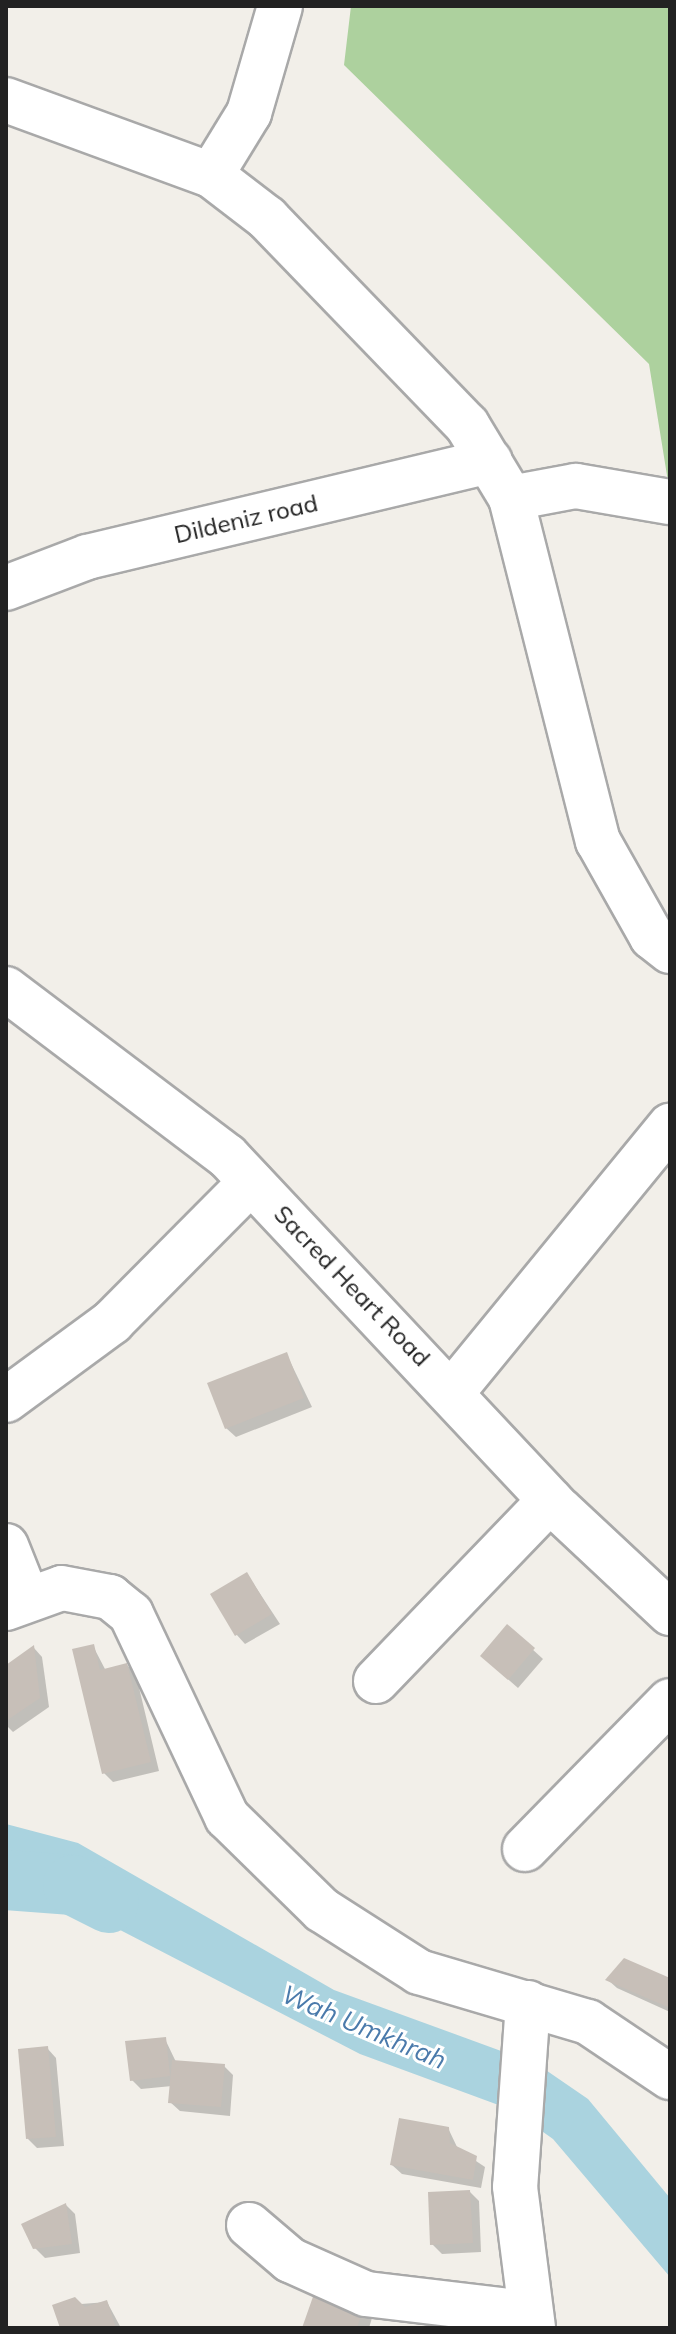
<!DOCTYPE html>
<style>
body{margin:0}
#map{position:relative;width:676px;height:2334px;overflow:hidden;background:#f2efe9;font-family:Mulish,sans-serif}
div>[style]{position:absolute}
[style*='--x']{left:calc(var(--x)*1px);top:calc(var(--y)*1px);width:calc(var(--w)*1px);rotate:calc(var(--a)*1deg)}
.forest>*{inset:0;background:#add19e}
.water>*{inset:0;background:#aad3df}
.shadow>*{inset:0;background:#0003}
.river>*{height:60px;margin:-30px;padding:0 30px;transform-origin:30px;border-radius:30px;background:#aad3df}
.building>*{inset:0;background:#c7bfb8}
.roads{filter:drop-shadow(2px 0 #a9a9a9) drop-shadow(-2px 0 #a9a9a9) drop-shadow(0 2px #a9a9a9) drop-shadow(0 -2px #a9a9a9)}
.minor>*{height:44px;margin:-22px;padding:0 22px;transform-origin:22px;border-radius:22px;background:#fff}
span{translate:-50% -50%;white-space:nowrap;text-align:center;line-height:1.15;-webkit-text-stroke:6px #fff;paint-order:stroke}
.street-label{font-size:24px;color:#222}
.water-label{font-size:26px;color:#4a7aab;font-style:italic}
.frame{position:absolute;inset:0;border:8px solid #222;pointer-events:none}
</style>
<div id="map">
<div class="forest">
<i style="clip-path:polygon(351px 6px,670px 6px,670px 494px,649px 364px,344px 65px)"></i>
</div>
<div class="water">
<i style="clip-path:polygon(6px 1824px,78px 1843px,334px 1990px,537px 2064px,588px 2099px,670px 2198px,670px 2277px,553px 2139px,512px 2110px,360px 2054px,6px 1871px)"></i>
</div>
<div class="shadow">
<i style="clip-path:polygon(287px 1355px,312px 1407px,236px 1437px,226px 1428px)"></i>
<i style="clip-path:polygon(247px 1574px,280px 1624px,245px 1644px,236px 1634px)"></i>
<i style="clip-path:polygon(508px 1627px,543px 1659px,518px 1688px,492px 1665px)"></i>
<i style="clip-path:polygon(93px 1646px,106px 1671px,127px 1665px,136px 1675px,159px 1771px,113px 1782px,104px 1773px)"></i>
<i style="clip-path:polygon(34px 1648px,42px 1657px,49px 1707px,13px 1732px,6px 1725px,6px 1667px)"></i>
<i style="clip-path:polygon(608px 1980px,670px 1980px,670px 2012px,617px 1988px)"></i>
<i style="clip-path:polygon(165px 2039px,176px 2062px,224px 2066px,233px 2075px,230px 2116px,180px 2111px,170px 2102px,172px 2086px,141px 2089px,132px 2080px)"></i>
<i style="clip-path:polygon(47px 2048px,56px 2058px,64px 2146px,37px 2148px,28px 2139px)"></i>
<i style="clip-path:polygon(448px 2128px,458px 2149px,485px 2167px,481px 2188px,402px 2174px,392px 2165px)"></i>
<i style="clip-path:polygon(470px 2192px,479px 2201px,481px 2252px,442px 2254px,432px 2244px)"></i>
<i style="clip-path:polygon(66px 2205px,75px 2214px,80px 2253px,45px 2258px,35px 2248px)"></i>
<i style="clip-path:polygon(107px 2302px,121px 2328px,62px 2328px,55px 2306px)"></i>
<i style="clip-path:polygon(362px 2309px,372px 2318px,369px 2328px,305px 2328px)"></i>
</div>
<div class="river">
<i style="--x:6;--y:1880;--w:67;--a:4.3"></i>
<i style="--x:73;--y:1885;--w:40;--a:26.6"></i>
</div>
<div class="building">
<i style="clip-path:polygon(287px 1352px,304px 1398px,225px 1429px,207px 1383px)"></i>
<i style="clip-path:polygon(247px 1572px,272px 1614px,235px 1636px,210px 1594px)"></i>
<i style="clip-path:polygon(507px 1624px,535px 1648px,508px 1680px,480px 1656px)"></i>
<i style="clip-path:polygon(94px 1644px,100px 1670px,127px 1663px,151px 1762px,102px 1774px,72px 1649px)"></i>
<i style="clip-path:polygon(34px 1645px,40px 1698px,6px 1721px,6px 1665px)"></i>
<i style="clip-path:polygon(624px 1958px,670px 1978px,670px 2008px,605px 1980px)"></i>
<i style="clip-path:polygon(166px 2037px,170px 2076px,130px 2081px,125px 2041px)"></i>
<i style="clip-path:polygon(48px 2046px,56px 2137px,26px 2139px,18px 2049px)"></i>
<i style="clip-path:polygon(172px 2060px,225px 2064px,221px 2107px,168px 2103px)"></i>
<i style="clip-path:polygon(399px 2118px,449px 2127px,450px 2143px,477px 2156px,473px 2180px,390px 2165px)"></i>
<i style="clip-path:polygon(470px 2190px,473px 2243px,430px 2245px,428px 2192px)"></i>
<i style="clip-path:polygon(66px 2203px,72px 2244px,33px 2249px,21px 2224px)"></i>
<i style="clip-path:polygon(315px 2291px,364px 2307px,357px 2328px,302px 2328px)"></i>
<i style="clip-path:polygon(75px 2297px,85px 2307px,107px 2300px,116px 2328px,60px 2328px,52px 2305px)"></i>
</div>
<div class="roads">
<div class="minor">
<i style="--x:6;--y:100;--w:218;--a:20.1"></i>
<i style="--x:211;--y:175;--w:71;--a:37.5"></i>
<i style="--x:267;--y:218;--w:288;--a:46"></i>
<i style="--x:467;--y:425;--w:85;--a:58.9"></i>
<i style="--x:511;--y:498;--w:354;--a:75.8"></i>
<i style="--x:598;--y:841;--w:110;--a:60.6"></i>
<i style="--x:652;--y:937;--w:23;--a:38"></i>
<i style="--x:211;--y:175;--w:73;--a:-58.5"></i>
<i style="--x:249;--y:113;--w:111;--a:-73.8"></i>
<i style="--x:511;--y:498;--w:66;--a:-10.5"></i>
<i style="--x:576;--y:486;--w:95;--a:9.7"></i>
<i style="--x:6;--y:588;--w:87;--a:-20.9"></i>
<i style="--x:87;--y:557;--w:414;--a:-13.4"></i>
<i style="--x:6;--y:989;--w:277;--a:37.1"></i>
<i style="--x:227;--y:1156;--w:486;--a:46.8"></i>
<i style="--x:560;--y:1510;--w:151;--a:43.1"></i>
<i style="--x:453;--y:1391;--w:343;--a:-50.7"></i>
<i style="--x:6;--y:1400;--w:132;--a:-36.3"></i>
<i style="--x:112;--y:1322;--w:197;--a:-45.2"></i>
<i style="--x:6;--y:1546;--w:54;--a:68.2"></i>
<i style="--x:6;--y:1608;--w:59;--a:-19.7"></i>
<i style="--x:62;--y:1588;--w:49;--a:10.6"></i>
<i style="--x:110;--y:1597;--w:27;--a:39"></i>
<i style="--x:131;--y:1614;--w:225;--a:64.7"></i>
<i style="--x:227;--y:1817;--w:133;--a:44.4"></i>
<i style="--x:322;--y:1910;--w:115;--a:32.6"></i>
<i style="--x:419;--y:1972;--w:176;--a:16.5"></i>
<i style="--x:588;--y:2022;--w:99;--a:33.9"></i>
<i style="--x:376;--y:1681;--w:251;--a:-46.1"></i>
<i style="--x:525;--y:1849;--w:207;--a:-45.6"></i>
<i style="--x:528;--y:2003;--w:184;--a:94"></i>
<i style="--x:515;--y:2187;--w:142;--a:82.7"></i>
<i style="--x:249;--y:2225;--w:54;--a:40.5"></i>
<i style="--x:290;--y:2260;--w:83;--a:24.1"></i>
<i style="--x:366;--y:2294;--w:161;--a:6.8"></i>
</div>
</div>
<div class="street-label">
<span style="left:246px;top:519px;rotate:-13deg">Dildeniz road</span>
<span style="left:352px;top:1286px;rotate:46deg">Sacred Heart Road</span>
</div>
<div class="water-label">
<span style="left:364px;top:2027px;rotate:23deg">Wah Umkhrah</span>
</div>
<div class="frame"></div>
</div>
